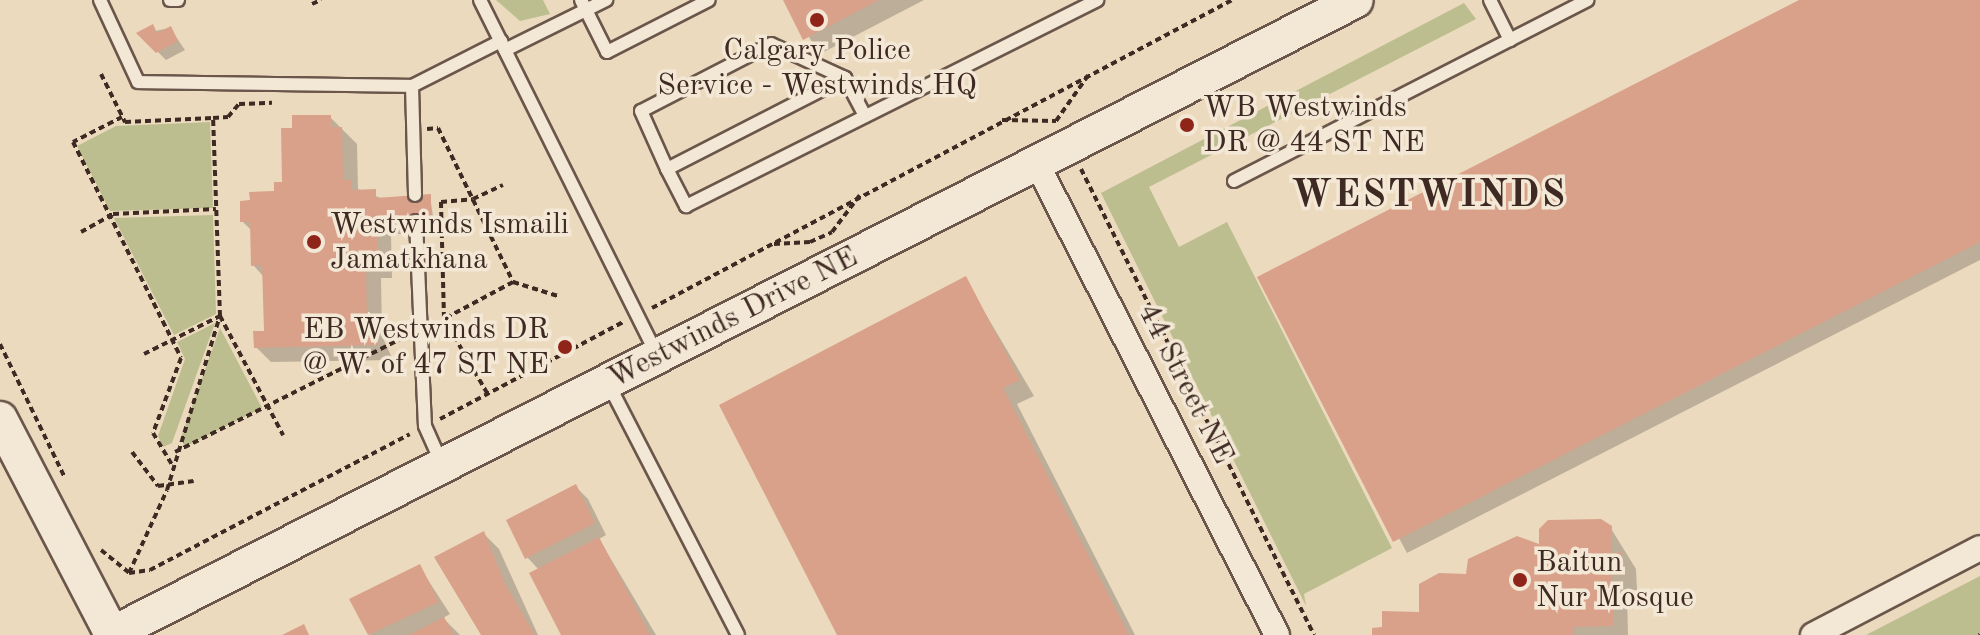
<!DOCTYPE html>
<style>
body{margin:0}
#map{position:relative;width:1980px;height:635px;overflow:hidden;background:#ecdabf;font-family:"Old Standard TT",serif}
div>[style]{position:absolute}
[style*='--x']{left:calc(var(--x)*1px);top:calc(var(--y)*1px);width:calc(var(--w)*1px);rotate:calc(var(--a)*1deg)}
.green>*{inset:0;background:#bcbe8f}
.shadow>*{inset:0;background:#0003}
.building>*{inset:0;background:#d9a189}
.path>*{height:4px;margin-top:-2px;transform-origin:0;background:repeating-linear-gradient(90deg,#3e2a23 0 6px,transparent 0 10px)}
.roads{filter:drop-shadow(2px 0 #6a564a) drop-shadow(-2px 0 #6a564a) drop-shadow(0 2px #6a564a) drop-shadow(0 -2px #6a564a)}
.lane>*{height:12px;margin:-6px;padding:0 6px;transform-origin:6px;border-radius:6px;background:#f3e7d5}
.street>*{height:24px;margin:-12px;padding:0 12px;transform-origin:12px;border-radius:12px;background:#f3e7d5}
.secondary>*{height:34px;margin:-17px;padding:0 17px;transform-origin:17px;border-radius:17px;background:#f3e7d5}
.dots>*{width:22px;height:22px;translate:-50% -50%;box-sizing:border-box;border:4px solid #f3e7d5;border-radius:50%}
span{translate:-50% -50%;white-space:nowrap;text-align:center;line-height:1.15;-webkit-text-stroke:7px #f3e7d5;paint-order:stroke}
.poi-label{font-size:30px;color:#3e2a23}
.left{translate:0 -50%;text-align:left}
.right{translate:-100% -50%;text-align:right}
.street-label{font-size:30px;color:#3e2a23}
.district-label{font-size:38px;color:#3e2a23;font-weight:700;letter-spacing:2px}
</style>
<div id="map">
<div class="green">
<i style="clip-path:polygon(496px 0,543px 0,550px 14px,520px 21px)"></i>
<i style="clip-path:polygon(1464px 3px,1476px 19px,1149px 187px,1179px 247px,1227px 222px,1392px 548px,1304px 594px,1306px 606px,1101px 193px)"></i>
<i style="clip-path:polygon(210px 122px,213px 208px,110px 211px,77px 146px,116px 126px)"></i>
<i style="clip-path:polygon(213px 215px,216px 314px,174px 335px,114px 218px)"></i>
<i style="clip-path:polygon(215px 323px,172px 443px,163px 447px,158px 436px,185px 359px,177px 342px)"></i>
<i style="clip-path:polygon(220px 328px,262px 408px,185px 447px,181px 437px)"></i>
<i style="clip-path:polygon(1980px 576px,1980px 635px,1866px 635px)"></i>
</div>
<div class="shadow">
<i style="clip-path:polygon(785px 0,924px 0,820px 54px)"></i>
<i style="clip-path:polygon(1803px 0,1980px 0,1980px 260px,1407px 553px,1260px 278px)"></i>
<i style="clip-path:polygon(170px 28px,185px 50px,166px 60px,140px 34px)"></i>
<i style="clip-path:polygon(330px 117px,357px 144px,358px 189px,383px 199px,430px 196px,434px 223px,401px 224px,401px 234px,391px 234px,392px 278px,381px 278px,382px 336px,393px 360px,271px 362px,256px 347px,266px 333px,264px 277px,253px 265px,252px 231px,242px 221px,284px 184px,294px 130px)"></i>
<i style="clip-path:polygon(965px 279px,1034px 396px,1017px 404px,1135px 635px,839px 635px)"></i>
<i style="clip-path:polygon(576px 487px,588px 499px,606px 535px,599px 539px,656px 635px,564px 635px,539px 570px,527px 557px)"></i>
<i style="clip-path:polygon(1610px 527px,1636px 569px,1637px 590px,1627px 590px,1628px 635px,1374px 635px,1421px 614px,1468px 576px)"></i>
<i style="clip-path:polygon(484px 534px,499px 549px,538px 635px,483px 635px)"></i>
<i style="clip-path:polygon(419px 566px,450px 614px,443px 618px,460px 635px,370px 635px,352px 600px)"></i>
</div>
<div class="building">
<i style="clip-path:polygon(783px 0,879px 0,803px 40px)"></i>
<i style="clip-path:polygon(1799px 0,1980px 0,1980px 242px,1393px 542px,1257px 277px)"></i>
<i style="clip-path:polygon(153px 24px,157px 33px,171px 26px,178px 41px,156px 53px,136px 33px)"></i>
<i style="clip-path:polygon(292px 115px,331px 115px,331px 127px,342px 127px,343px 180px,351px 180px,351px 190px,376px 189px,376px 198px,431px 194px,431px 221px,377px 219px,378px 263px,366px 263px,367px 329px,378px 329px,378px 345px,254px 348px,253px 331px,264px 331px,262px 265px,251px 266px,250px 222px,240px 222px,240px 201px,250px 200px,249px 192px,274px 191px,274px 182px,282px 182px,281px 128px,292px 128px)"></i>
<i style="clip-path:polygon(966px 276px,1020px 380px,1003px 388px,1129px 635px,837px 635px,719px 405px)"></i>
<i style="clip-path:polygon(576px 484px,595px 523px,525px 559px,506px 520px)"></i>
<i style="clip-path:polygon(1601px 519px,1612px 526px,1611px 554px,1621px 552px,1622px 575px,1612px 575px,1614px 626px,1574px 627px,1574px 635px,1372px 635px,1372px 628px,1382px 627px,1382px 611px,1419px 612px,1419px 584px,1439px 573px,1466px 574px,1468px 559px,1517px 536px,1539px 544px,1539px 529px,1548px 520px)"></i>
<i style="clip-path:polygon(484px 531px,505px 584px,535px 635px,481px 635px,434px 557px)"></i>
<i style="clip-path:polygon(599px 537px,650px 635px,561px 635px,529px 573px)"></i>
<i style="clip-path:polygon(420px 564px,439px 602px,368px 635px,349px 599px)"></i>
<i style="clip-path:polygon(444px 617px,454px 635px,409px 635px)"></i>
<i style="clip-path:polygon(304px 624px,309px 635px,282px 635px)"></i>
</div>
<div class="path">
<i style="--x:312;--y:4;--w:10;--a:-24"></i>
<i style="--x:101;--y:74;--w:54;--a:63.4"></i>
<i style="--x:125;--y:122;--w:88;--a:-2.6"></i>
<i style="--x:122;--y:117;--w:55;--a:153"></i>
<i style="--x:73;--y:142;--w:241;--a:63.4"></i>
<i style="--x:181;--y:358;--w:80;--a:110.5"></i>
<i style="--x:153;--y:433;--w:39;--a:59"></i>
<i style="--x:1002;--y:120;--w:54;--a:1.1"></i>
<i style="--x:1056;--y:121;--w:57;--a:-54.9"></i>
<i style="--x:427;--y:129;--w:11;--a:-5"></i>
<i style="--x:438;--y:128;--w:171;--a:64"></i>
<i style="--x:513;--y:282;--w:78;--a:151.8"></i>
<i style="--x:444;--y:319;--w:86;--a:59.8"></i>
<i style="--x:1081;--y:169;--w:521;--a:63.43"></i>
<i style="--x:81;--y:232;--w:37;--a:-29"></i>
<i style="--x:113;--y:214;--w:103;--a:-2.8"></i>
<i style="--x:774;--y:244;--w:36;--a:-3"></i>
<i style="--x:810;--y:242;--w:24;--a:-24"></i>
<i style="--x:832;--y:232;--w:46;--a:-52.9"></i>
<i style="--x:513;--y:282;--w:47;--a:17.3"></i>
<i style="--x:652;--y:308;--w:657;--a:-27.97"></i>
<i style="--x:444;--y:318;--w:116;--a:-91.5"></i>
<i style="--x:441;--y:202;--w:32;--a:-5"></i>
<i style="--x:473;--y:199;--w:33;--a:-25"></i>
<i style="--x:0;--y:344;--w:149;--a:64.1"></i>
<i style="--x:144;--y:354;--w:85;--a:-26.6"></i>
<i style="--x:220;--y:316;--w:135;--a:62.1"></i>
<i style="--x:440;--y:419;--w:207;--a:-27.9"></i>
<i style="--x:132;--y:452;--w:43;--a:52.6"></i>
<i style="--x:158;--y:486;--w:36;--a:-8"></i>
<i style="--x:175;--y:452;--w:255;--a:-26.6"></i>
<i style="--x:101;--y:550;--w:36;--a:39"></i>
<i style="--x:129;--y:573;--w:21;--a:-8"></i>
<i style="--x:150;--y:570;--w:293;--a:-27.6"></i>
<i style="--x:129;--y:573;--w:91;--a:-65.4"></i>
<i style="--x:167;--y:490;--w:182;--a:-73.1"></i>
<i style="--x:220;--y:316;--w:198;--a:-92"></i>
<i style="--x:213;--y:118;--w:15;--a:-4"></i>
<i style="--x:228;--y:117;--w:17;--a:-50"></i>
<i style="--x:239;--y:104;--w:33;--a:-2"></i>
<i style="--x:1979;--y:635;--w:1;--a:-45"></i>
</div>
<div class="roads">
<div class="lane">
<i style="--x:100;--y:0;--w:90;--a:65.1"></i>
<i style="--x:138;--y:82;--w:274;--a:0.8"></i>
<i style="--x:412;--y:86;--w:100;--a:-26.8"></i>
<i style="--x:170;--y:0;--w:8;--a:0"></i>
<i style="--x:480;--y:0;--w:397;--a:63.5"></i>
<i style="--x:581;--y:0;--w:58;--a:63.4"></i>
<i style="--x:607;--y:52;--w:114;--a:-27"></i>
<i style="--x:1490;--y:0;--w:45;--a:63.4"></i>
<i style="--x:505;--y:50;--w:113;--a:-26.3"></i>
<i style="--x:845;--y:78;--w:43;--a:62.2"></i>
<i style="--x:412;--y:86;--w:109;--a:88.4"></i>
<i style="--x:667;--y:169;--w:200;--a:-27.1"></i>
<i style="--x:845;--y:78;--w:81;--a:-155.3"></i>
<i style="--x:771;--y:44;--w:146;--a:152.7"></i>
<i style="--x:641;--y:111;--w:64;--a:65.9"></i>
<i style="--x:667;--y:169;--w:42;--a:62.8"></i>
<i style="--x:686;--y:206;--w:460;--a:-26.6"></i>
<i style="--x:1234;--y:181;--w:397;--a:-27.1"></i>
<i style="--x:416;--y:221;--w:205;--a:87.5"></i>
<i style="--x:425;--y:426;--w:39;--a:66"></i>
<i style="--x:609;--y:385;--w:281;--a:62.7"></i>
</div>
<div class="street">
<i style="--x:1036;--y:162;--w:531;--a:63"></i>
<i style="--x:1813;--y:635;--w:188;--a:-27.5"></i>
</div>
<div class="secondary">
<i style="--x:0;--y:419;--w:242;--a:62.5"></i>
<i style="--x:110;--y:635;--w:1398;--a:-27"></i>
</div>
</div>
<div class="dots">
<i style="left:817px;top:20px;background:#8f2418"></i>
<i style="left:1187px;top:125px;background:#8f2418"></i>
<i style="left:314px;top:242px;background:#8f2418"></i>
<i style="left:565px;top:347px;background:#8f2418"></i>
<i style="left:1520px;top:580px;background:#8f2418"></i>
</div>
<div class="poi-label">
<span style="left:817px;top:68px">Calgary Police<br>Service - Westwinds HQ</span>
<span class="left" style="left:1203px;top:125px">WB Westwinds<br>DR @ 44 ST NE</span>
<span class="left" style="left:330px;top:242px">Westwinds Ismaili<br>Jamatkhana</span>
<span class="right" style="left:549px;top:347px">EB Westwinds DR<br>@ W. of 47 ST NE</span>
<span class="left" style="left:1536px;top:580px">Baitun<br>Nur Mosque</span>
</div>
<div class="street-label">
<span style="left:733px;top:318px;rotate:-27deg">Westwinds Drive NE</span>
<span style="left:1185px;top:384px;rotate:63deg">44 Street NE</span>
</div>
<div class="district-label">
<span style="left:1429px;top:197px">WESTWINDS</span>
</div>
</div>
